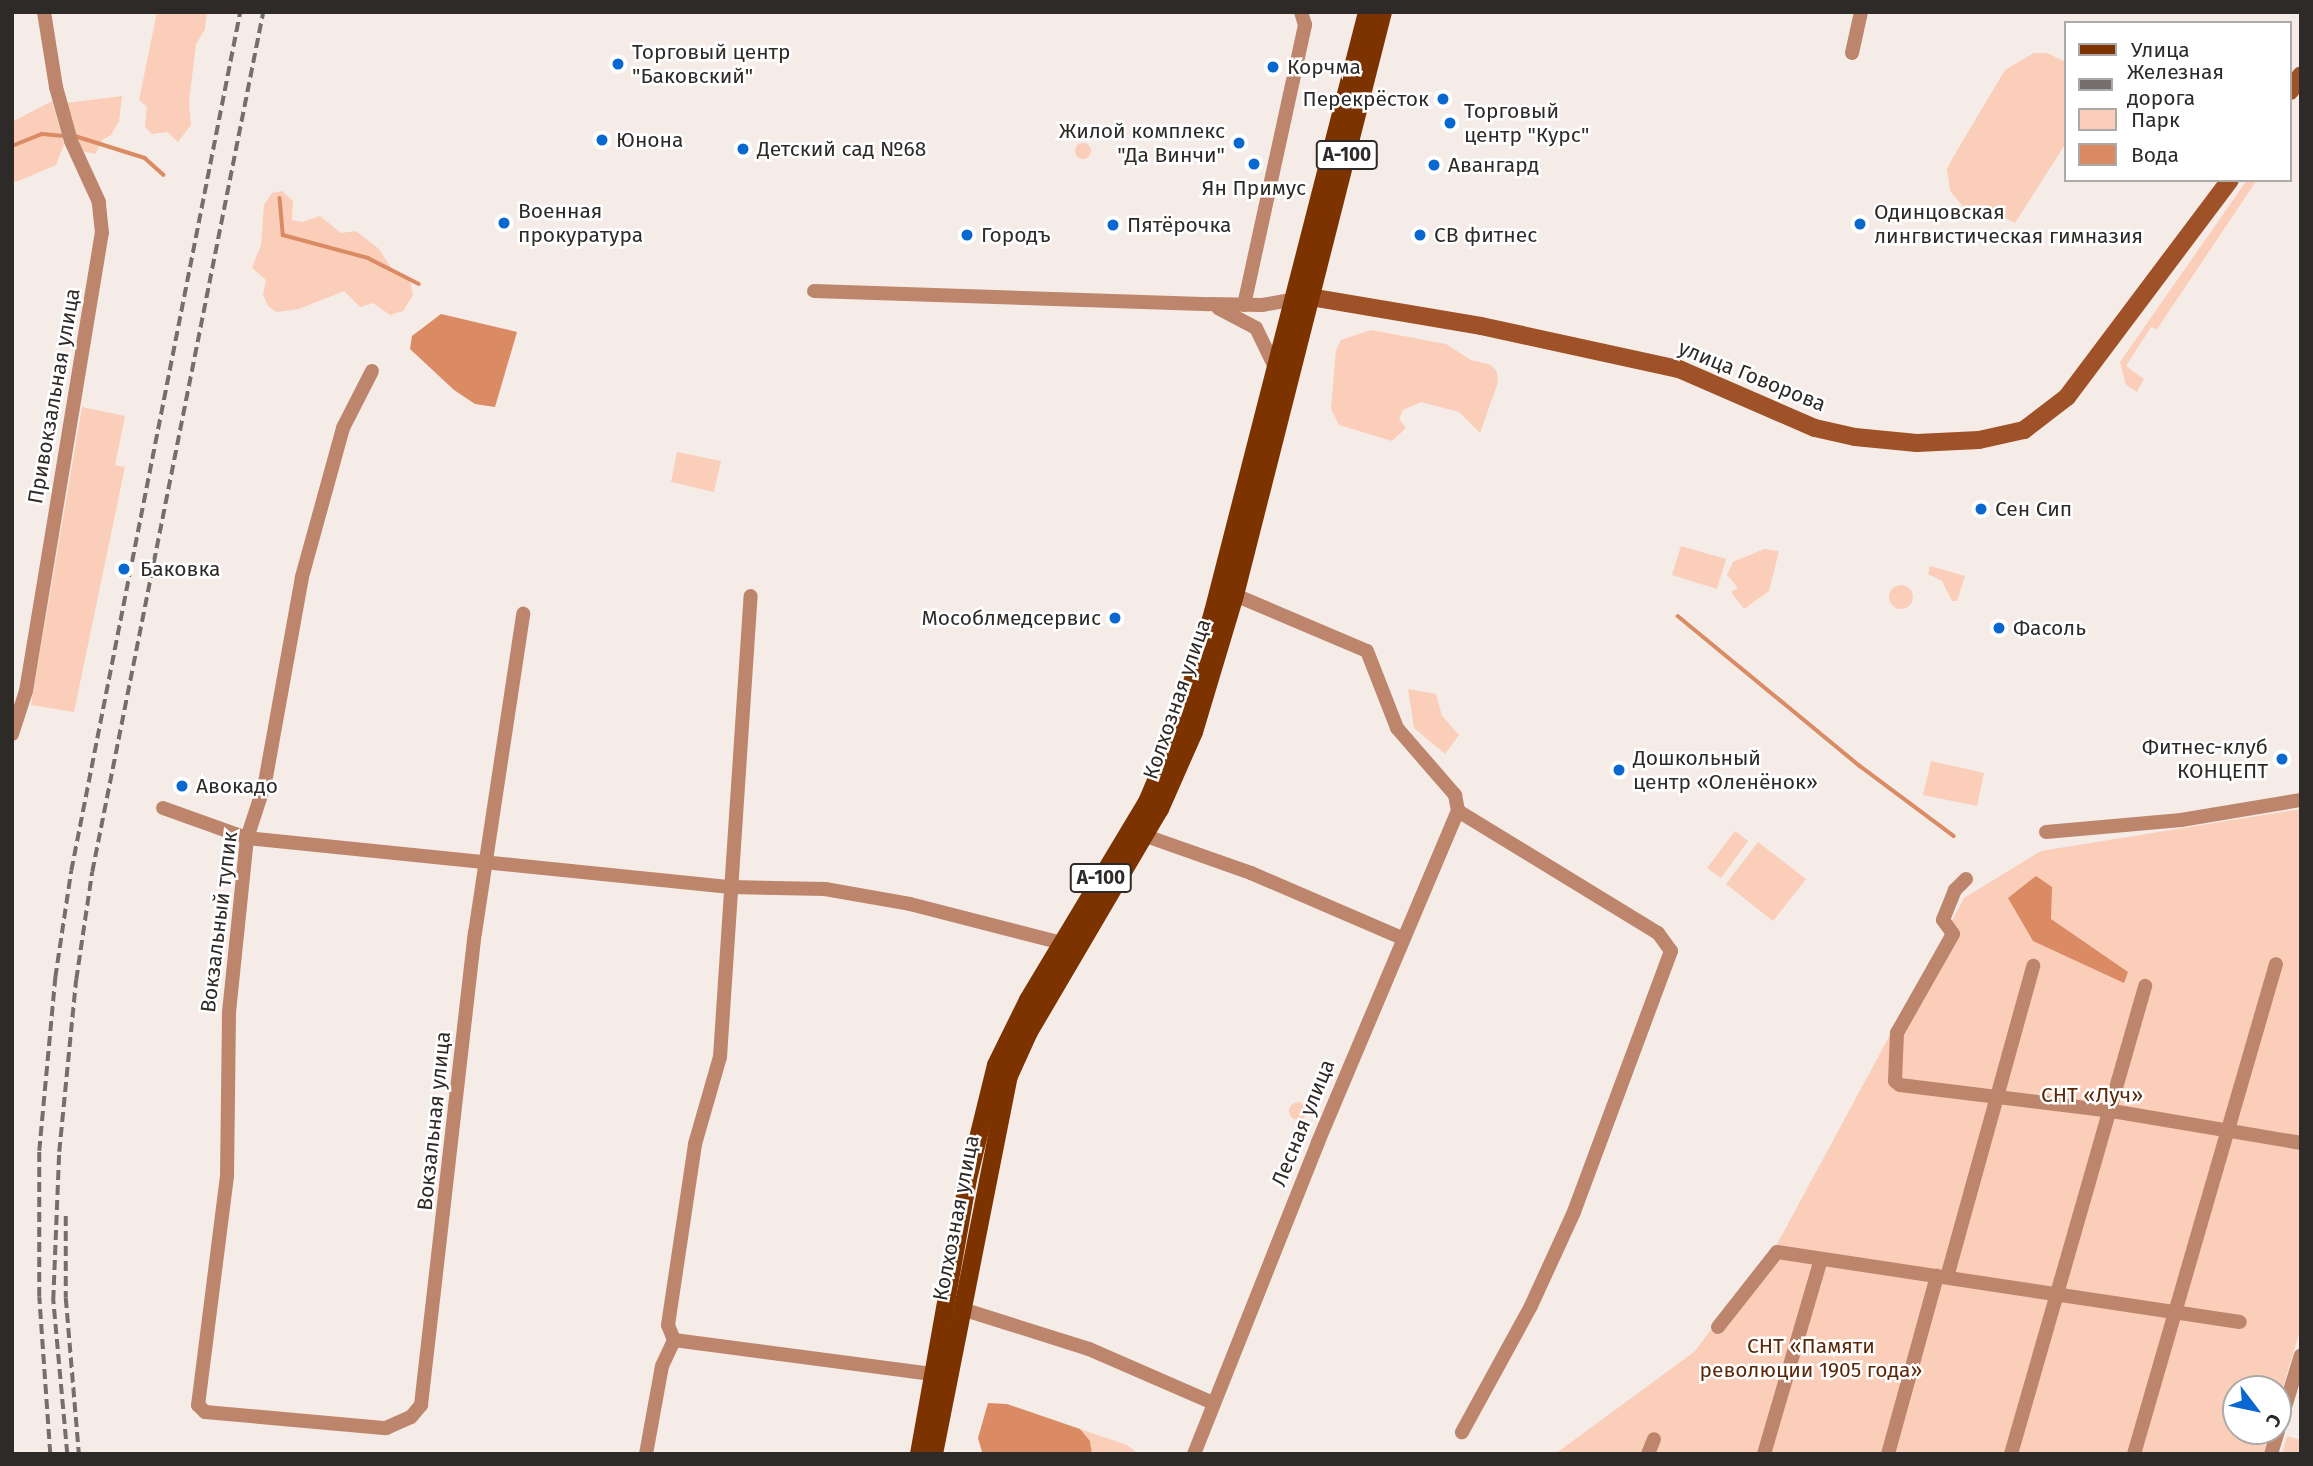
<!DOCTYPE html>
<meta charset="utf-8">
<style>
body{margin:0}
#map{position:relative;width:2313px;height:1466px;overflow:hidden;background:#f5ece8;font-family:"Fira Sans",sans-serif}
div>[style]{position:absolute}
[style*='--x']{left:calc(var(--x)*1px);top:calc(var(--y)*1px);width:calc(var(--w)*1px);rotate:calc(var(--a)*1deg)}
.green>*{inset:0;background:#faceb9}
.round{border-radius:50%}
.water>*{inset:0;background:#da8b63}
.stream>*{height:3.5px;margin:-1.75px;padding:0 1.75px;transform-origin:1.75px;border-radius:1.75px;background:#da8b63}
.street>*{height:14px;margin:-7px;padding:0 7px;transform-origin:7px;border-radius:7px;background:#bd866c}
.secondary>*{height:18px;margin:-9px;padding:0 9px;transform-origin:9px;border-radius:9px;background:#9f5228}
.primary>*{height:18px;margin:-9px;padding:0 9px;transform-origin:9px;border-radius:9px;background:#7d3300}
.rail>*{height:3.5px;margin-top:-1.75px;transform-origin:0;background:repeating-linear-gradient(90deg,#746f6c 0 10px,transparent 0 15px)}
.dots>*{width:19px;height:19px;translate:-50% -50%;box-sizing:border-box;border:4px solid #fff;border-radius:50%}
span{translate:-50% -50%;white-space:nowrap;text-align:center;line-height:1.15;-webkit-text-stroke:5px #fff;paint-order:stroke}
.shield-label span{padding:2px 5px;background:#fff;border:2px solid;border-radius:5px;-webkit-text-stroke-width:0}
.shield-label{font-size:19px;color:#2d2a28;font-weight:700}
.poi-label{font-size:21px;color:#2d2a28}
.left{translate:0 -50%;text-align:left}
.right{translate:-100% -50%;text-align:right}
.street-label{font-size:21px;color:#2d2a28}
.park-label{font-size:21px;color:#5a2709}
.frame{position:absolute;inset:0;border:14px solid #2d2a28;pointer-events:none}
.legend{position:absolute;left:2064px;top:21px;width:228px;height:161px;box-sizing:border-box;background:#fff;border:2px solid #abaaa9;margin:0;padding:9px 12px;list-style:none;font-size:21px;color:#2d2a28}
.legend li{display:flex;align-items:center;gap:14px;height:35px}
.legend b{width:35px;border:2px solid #abaaa9}
.north{position:absolute;left:2222px;top:1375px;width:70px;height:70px;box-sizing:border-box;background:#fff;border:2px solid #abaaa9;border-radius:50%;rotate:122deg;font-size:19px;font-weight:700;line-height:28px;text-align:center;color:#2d2a28}
.north::after{content:'';display:block;margin:auto;width:24px;height:32px;background:#0967d0;clip-path:polygon(50% 0,100% 100%,50% 72%,0 100%)}
</style>
<div id="map">
<div class="green">
<i style="clip-path:polygon(157px 12px,207px 12px,205px 29px,196px 44px,189px 102px,191px 125px,178px 142px,167px 132px,152px 134px,145px 127px,147px 107px,139px 100px)"></i>
<i style="clip-path:polygon(2034px 53px,2047px 53px,2066px 62px,2066px 143px,2015px 223px,2005px 218px,1989px 220px,1970px 215px,1950px 191px,1947px 169px,1952px 159px,2005px 70px)"></i>
<i style="clip-path:polygon(122px 96px,119px 121px,111px 135px,102px 140px,95px 154px,82px 151px,66px 103px)"></i>
<i style="clip-path:polygon(52px 101px,64px 144px,56px 165px,16px 182px,12px 179px,12px 122px)"></i>
<i class="round" style="left:1075px;top:143px;width:16px;height:16px"></i>
<i style="clip-path:polygon(2247px 180px,2257px 180px,2157px 329px,2151px 327px,2126px 366px,2144px 379px,2137px 392px,2126px 385px,2120px 362px)"></i>
<i style="clip-path:polygon(282px 191px,293px 201px,292px 220px,302px 222px,320px 216px,341px 233px,356px 231px,379px 249px,392px 269px,409px 277px,413px 295px,403px 311px,390px 315px,373px 303px,360px 307px,344px 291px,299px 309px,276px 312px,268px 306px,263px 294px,266px 280px,252px 268px,261px 245px,264px 205px,272px 193px)"></i>
<i style="clip-path:polygon(1371px 330px,1446px 344px,1471px 360px,1491px 365px,1497px 372px,1498px 382px,1480px 433px,1459px 412px,1421px 402px,1403px 410px,1399px 419px,1406px 428px,1392px 441px,1339px 425px,1331px 409px,1336px 350px,1341px 340px)"></i>
<i style="clip-path:polygon(82px 407px,125px 416px,115px 465px,125px 467px,74px 712px,31px 705px)"></i>
<i style="clip-path:polygon(677px 452px,721px 461px,714px 492px,671px 482px)"></i>
<i style="clip-path:polygon(1681px 546px,1726px 559px,1717px 589px,1672px 575px)"></i>
<i style="clip-path:polygon(1764px 549px,1779px 551px,1769px 591px,1744px 609px,1731px 592px,1738px 588px,1727px 575px,1733px 562px)"></i>
<i style="clip-path:polygon(1930px 566px,1965px 576px,1957px 601px,1952px 601px,1942px 581px,1928px 574px)"></i>
<i class="round" style="left:1889px;top:585px;width:24px;height:24px"></i>
<i style="clip-path:polygon(1408px 689px,1436px 694px,1442px 716px,1459px 735px,1445px 754px,1414px 728px)"></i>
<i style="clip-path:polygon(1931px 761px,1984px 773px,1977px 806px,1923px 795px)"></i>
<i style="clip-path:polygon(2301px 809px,2301px 1327px,2278px 1403px,2278px 1389px,2236px 1389px,2236px 1431px,2270px 1431px,2263px 1454px,1555px 1454px,1694px 1352px,1777px 1244px,1964px 898px,2041px 851px)"></i>
<i style="clip-path:polygon(1735px 831px,1748px 841px,1721px 878px,1707px 868px)"></i>
<i style="clip-path:polygon(1758px 842px,1806px 879px,1773px 921px,1726px 884px)"></i>
<i class="round" style="left:1289px;top:1102px;width:18px;height:18px"></i>
<i style="clip-path:polygon(1080px 1429px,1127px 1445px,1139px 1454px,1092px 1454px,1090px 1441px)"></i>
<i style="clip-path:polygon(2287px 1436px,2301px 1440px,2301px 1454px,2282px 1454px)"></i>
</div>
<div class="water">
<i style="clip-path:polygon(441px 314px,517px 332px,495px 407px,475px 404px,454px 390px,410px 349px,412px 336px)"></i>
<i style="clip-path:polygon(2036px 876px,2052px 887px,2051px 919px,2128px 972px,2124px 983px,2033px 941px,2008px 898px)"></i>
<i style="clip-path:polygon(988px 1403px,1007px 1404px,1080px 1429px,1090px 1441px,1092px 1454px,982px 1452px,978px 1438px)"></i>
</div>
<div class="stream">
<i style="--x:75;--y:136;--w:73;--a:17.4"></i>
<i style="--x:145;--y:158;--w:25;--a:42"></i>
<i style="--x:12;--y:146;--w:32;--a:-22"></i>
<i style="--x:42;--y:134;--w:22;--a:5"></i>
<i style="--x:280;--y:198;--w:37;--a:85"></i>
<i style="--x:283;--y:235;--w:88;--a:15.1"></i>
<i style="--x:368;--y:258;--w:57;--a:27"></i>
<i style="--x:1678;--y:616;--w:236;--a:39.5"></i>
<i style="--x:1860;--y:766;--w:117;--a:36.7"></i>
</div>
<div class="street">
<i style="--x:1852;--y:53;--w:42;--a:-77.6"></i>
<i style="--x:814;--y:291;--w:396;--a:1.9"></i>
<i style="--x:1210;--y:304;--w:52;--a:1.1"></i>
<i style="--x:1262;--y:305;--w:41;--a:-9.9"></i>
<i style="--x:1244;--y:305;--w:287;--a:-77.7"></i>
<i style="--x:1305;--y:25;--w:14;--a:-107"></i>
<i style="--x:1218;--y:308;--w:43;--a:27.8"></i>
<i style="--x:1256;--y:328;--w:41;--a:64.1"></i>
<i style="--x:372;--y:371;--w:64;--a:117"></i>
<i style="--x:343;--y:428;--w:155;--a:105.4"></i>
<i style="--x:302;--y:577;--w:209;--a:100.2"></i>
<i style="--x:265;--y:783;--w:58;--a:108.1"></i>
<i style="--x:247;--y:838;--w:176;--a:95.9"></i>
<i style="--x:229;--y:1013;--w:163;--a:90.7"></i>
<i style="--x:227;--y:1176;--w:231;--a:97.2"></i>
<i style="--x:198;--y:1405;--w:10;--a:45"></i>
<i style="--x:205;--y:1412;--w:182;--a:5.1"></i>
<i style="--x:386;--y:1428;--w:27;--a:-24"></i>
<i style="--x:411;--y:1417;--w:16;--a:-50"></i>
<i style="--x:421;--y:1405;--w:475;--a:-83.5"></i>
<i style="--x:475;--y:933;--w:323;--a:-81.4"></i>
<i style="--x:1235;--y:595;--w:143;--a:23"></i>
<i style="--x:1367;--y:651;--w:83;--a:68.7"></i>
<i style="--x:1397;--y:728;--w:89;--a:49.1"></i>
<i style="--x:1455;--y:795;--w:16;--a:79"></i>
<i style="--x:12;--y:734;--w:45;--a:-72"></i>
<i style="--x:26;--y:691;--w:464;--a:-80.6"></i>
<i style="--x:102;--y:233;--w:31;--a:-96"></i>
<i style="--x:99;--y:202;--w:67;--a:-114.7"></i>
<i style="--x:71;--y:141;--w:56;--a:-105.5"></i>
<i style="--x:56;--y:87;--w:76;--a:-99.1"></i>
<i style="--x:163;--y:808;--w:89;--a:19.7"></i>
<i style="--x:247;--y:838;--w:486;--a:5.8"></i>
<i style="--x:731;--y:887;--w:94;--a:1.2"></i>
<i style="--x:825;--y:889;--w:86;--a:10"></i>
<i style="--x:910;--y:904;--w:157;--a:14.4"></i>
<i style="--x:1458;--y:811;--w:234;--a:31.4"></i>
<i style="--x:1658;--y:933;--w:22;--a:54"></i>
<i style="--x:1671;--y:951;--w:278;--a:110.4"></i>
<i style="--x:1574;--y:1212;--w:103;--a:114.6"></i>
<i style="--x:1531;--y:1306;--w:144;--a:118.7"></i>
<i style="--x:2046;--y:832;--w:136;--a:-5.1"></i>
<i style="--x:2181;--y:820;--w:122;--a:-9.5"></i>
<i style="--x:1146;--y:836;--w:111;--a:19.4"></i>
<i style="--x:1251;--y:873;--w:164;--a:23.3"></i>
<i style="--x:1966;--y:879;--w:16;--a:135"></i>
<i style="--x:1955;--y:890;--w:32;--a:112"></i>
<i style="--x:1943;--y:920;--w:17;--a:54"></i>
<i style="--x:1953;--y:934;--w:114;--a:119.5"></i>
<i style="--x:1897;--y:1033;--w:48;--a:92.4"></i>
<i style="--x:1895;--y:1081;--w:6;--a:39"></i>
<i style="--x:1900;--y:1085;--w:214;--a:7"></i>
<i style="--x:2112;--y:1111;--w:192;--a:9.6"></i>
<i style="--x:1947;--y:1277;--w:323;--a:-74.5"></i>
<i style="--x:962;--y:1309;--w:133;--a:17.5"></i>
<i style="--x:1089;--y:1349;--w:135;--a:23.5"></i>
<i style="--x:1718;--y:1327;--w:95;--a:-51.8"></i>
<i style="--x:1777;--y:1252;--w:468;--a:8.6"></i>
<i style="--x:674;--y:1340;--w:16;--a:-112"></i>
<i style="--x:668;--y:1325;--w:183;--a:-81.5"></i>
<i style="--x:695;--y:1144;--w:91;--a:-74"></i>
<i style="--x:720;--y:1057;--w:462;--a:-86.2"></i>
<i style="--x:674;--y:1340;--w:262;--a:7.5"></i>
<i style="--x:2278;--y:1430;--w:78;--a:-73"></i>
<i style="--x:646;--y:1454;--w:89;--a:-79.7"></i>
<i style="--x:662;--y:1366;--w:29;--a:-65"></i>
<i style="--x:1194;--y:1454;--w:336;--a:-68.3"></i>
<i style="--x:1318;--y:1142;--w:359;--a:-67.1"></i>
<i style="--x:1648;--y:1454;--w:16;--a:-68"></i>
<i style="--x:1764;--y:1454;--w:203;--a:-73.7"></i>
<i style="--x:1888;--y:1454;--w:185;--a:-74.6"></i>
<i style="--x:2011;--y:1454;--w:487;--a:-74"></i>
<i style="--x:2134;--y:1454;--w:510;--a:-73.84"></i>
<i style="--x:2271;--y:1454;--w:24;--a:-73"></i>
</div>
<div class="secondary">
<i style="--x:2290;--y:91;--w:19;--a:-55"></i>
<i style="--x:1310;--y:297;--w:173;--a:9.6"></i>
<i style="--x:1481;--y:326;--w:203;--a:12.3"></i>
<i style="--x:1679;--y:369;--w:148;--a:23.5"></i>
<i style="--x:1815;--y:428;--w:41;--a:12.7"></i>
<i style="--x:1855;--y:437;--w:62;--a:5.5"></i>
<i style="--x:1917;--y:443;--w:62;--a:-2.8"></i>
<i style="--x:1979;--y:440;--w:46;--a:-12.5"></i>
<i style="--x:2024;--y:430;--w:54;--a:-37.5"></i>
<i style="--x:2067;--y:397;--w:271;--a:-53.1"></i>
</div>
<div class="primary">
<i style="--x:919;--y:1454;--w:279;--a:-79.9"></i>
<i style="--x:968;--y:1179;--w:117;--a:-76.2"></i>
<i style="--x:996;--y:1065;--w:72;--a:-63.8"></i>
<i style="--x:1028;--y:1000;--w:231;--a:-59"></i>
<i style="--x:1147;--y:802;--w:82;--a:-67.2"></i>
<i style="--x:1179;--y:726;--w:119;--a:-73.4"></i>
<i style="--x:1213;--y:612;--w:619;--a:-75.6"></i>
<i style="--x:934;--y:1454;--w:385;--a:-78.8"></i>
<i style="--x:1009;--y:1076;--w:48;--a:-65.6"></i>
<i style="--x:1029;--y:1032;--w:259;--a:-59.6"></i>
<i style="--x:1160;--y:809;--w:84;--a:-66.2"></i>
<i style="--x:1194;--y:732;--w:143;--a:-73.3"></i>
<i style="--x:1235;--y:595;--w:601;--a:-75.76"></i>
</div>
<div class="rail">
<i style="--x:66;--y:1216;--w:82;--a:90"></i>
<i style="--x:66;--y:1298;--w:157;--a:85.2"></i>
<i style="--x:50;--y:1454;--w:157;--a:-94"></i>
<i style="--x:39;--y:1297;--w:146;--a:-90"></i>
<i style="--x:39;--y:1151;--w:174;--a:-84.7"></i>
<i style="--x:55;--y:978;--w:108;--a:-81.5"></i>
<i style="--x:71;--y:871;--w:875;--a:-78.87"></i>
<i style="--x:67;--y:1454;--w:155;--a:-95.2"></i>
<i style="--x:53;--y:1300;--w:148;--a:-87.7"></i>
<i style="--x:59;--y:1152;--w:173;--a:-84.4"></i>
<i style="--x:76;--y:980;--w:109;--a:-81.6"></i>
<i style="--x:92;--y:872;--w:877;--a:-78.75"></i>
</div>
<div class="dots">
<i style="left:618px;top:64px;background:#0967d0"></i>
<i style="left:1273px;top:67px;background:#0967d0"></i>
<i style="left:1443px;top:99px;background:#0967d0"></i>
<i style="left:1450px;top:123px;background:#0967d0"></i>
<i style="left:602px;top:140px;background:#0967d0"></i>
<i style="left:1239px;top:143px;background:#0967d0"></i>
<i style="left:743px;top:149px;background:#0967d0"></i>
<i style="left:1254px;top:164px;background:#0967d0"></i>
<i style="left:1434px;top:165px;background:#0967d0"></i>
<i style="left:504px;top:223px;background:#0967d0"></i>
<i style="left:1860px;top:224px;background:#0967d0"></i>
<i style="left:1113px;top:225px;background:#0967d0"></i>
<i style="left:967px;top:235px;background:#0967d0"></i>
<i style="left:1420px;top:235px;background:#0967d0"></i>
<i style="left:1981px;top:509px;background:#0967d0"></i>
<i style="left:124px;top:569px;background:#0967d0"></i>
<i style="left:1115px;top:618px;background:#0967d0"></i>
<i style="left:1999px;top:628px;background:#0967d0"></i>
<i style="left:2282px;top:759px;background:#0967d0"></i>
<i style="left:1619px;top:770px;background:#0967d0"></i>
<i style="left:182px;top:786px;background:#0967d0"></i>
</div>
<div class="shield-label">
<span style="left:1347px;top:155px">А-100</span>
<span style="left:1101px;top:878px">А-100</span>
</div>
<div class="poi-label">
<span class="left" style="left:632px;top:64px">Торговый центр<br>"Баковский"</span>
<span class="left" style="left:1287px;top:67px">Корчма</span>
<span class="right" style="left:1429px;top:99px">Перекрёсток</span>
<span class="left" style="left:1464px;top:123px">Торговый<br>центр "Курс"</span>
<span class="right" style="left:1225px;top:143px">Жилой комплекс<br>"Да Винчи"</span>
<span class="left" style="left:616px;top:140px">Юнона</span>
<span class="left" style="left:757px;top:149px">Детский сад №68</span>
<span class="left" style="left:1448px;top:165px">Авангард</span>
<span style="left:1254px;top:188px">Ян Примус</span>
<span class="left" style="left:518px;top:223px">Военная<br>прокуратура</span>
<span class="left" style="left:1874px;top:224px">Одинцовская<br>лингвистическая гимназия</span>
<span class="left" style="left:1127px;top:225px">Пятёрочка</span>
<span class="left" style="left:981px;top:235px">Городъ</span>
<span class="left" style="left:1434px;top:235px">СВ фитнес</span>
<span class="left" style="left:1995px;top:509px">Сен Сип</span>
<span class="left" style="left:140px;top:569px">Баковка</span>
<span class="right" style="left:1101px;top:618px">Мособлмедсервис</span>
<span class="left" style="left:2013px;top:628px">Фасоль</span>
<span class="right" style="left:2268px;top:759px">Фитнес-клуб<br>КОНЦЕПТ</span>
<span class="left" style="left:1633px;top:770px">Дошкольный<br>центр «Оленёнок»</span>
<span class="left" style="left:196px;top:786px">Авокадо</span>
</div>
<div class="street-label">
<span style="left:1752px;top:376px;rotate:22deg">улица Говорова</span>
<span style="left:54px;top:396px;rotate:-80deg">Привокзальная улица</span>
<span style="left:1177px;top:699px;rotate:-71deg">Колхозная улица</span>
<span style="left:219px;top:922px;rotate:-83deg">Вокзальный тупик</span>
<span style="left:434px;top:1121px;rotate:-84deg">Вокзальная улица</span>
<span style="left:1303px;top:1123px;rotate:-68deg">Лесная улица</span>
<span style="left:956px;top:1218px;rotate:-79deg">Колхозная улица</span>
</div>
<div class="park-label">
<span style="left:2092px;top:1095px">СНТ «Луч»</span>
<span style="left:1811px;top:1358px">СНТ «Памяти<br>революции 1905 года»</span>
</div>
<div class="frame"></div>
<ul class="legend">
<li><b style="height:9px;background:#7d3300"></b>Улица</li>
<li><b style="height:9px;background:#746f6c"></b>Железная дорога</li>
<li><b style="height:19px;background:#faceb9"></b>Парк</li>
<li><b style="height:19px;background:#da8b63"></b>Вода</li>
</ul>
<div class="north">С</div>
</div>
